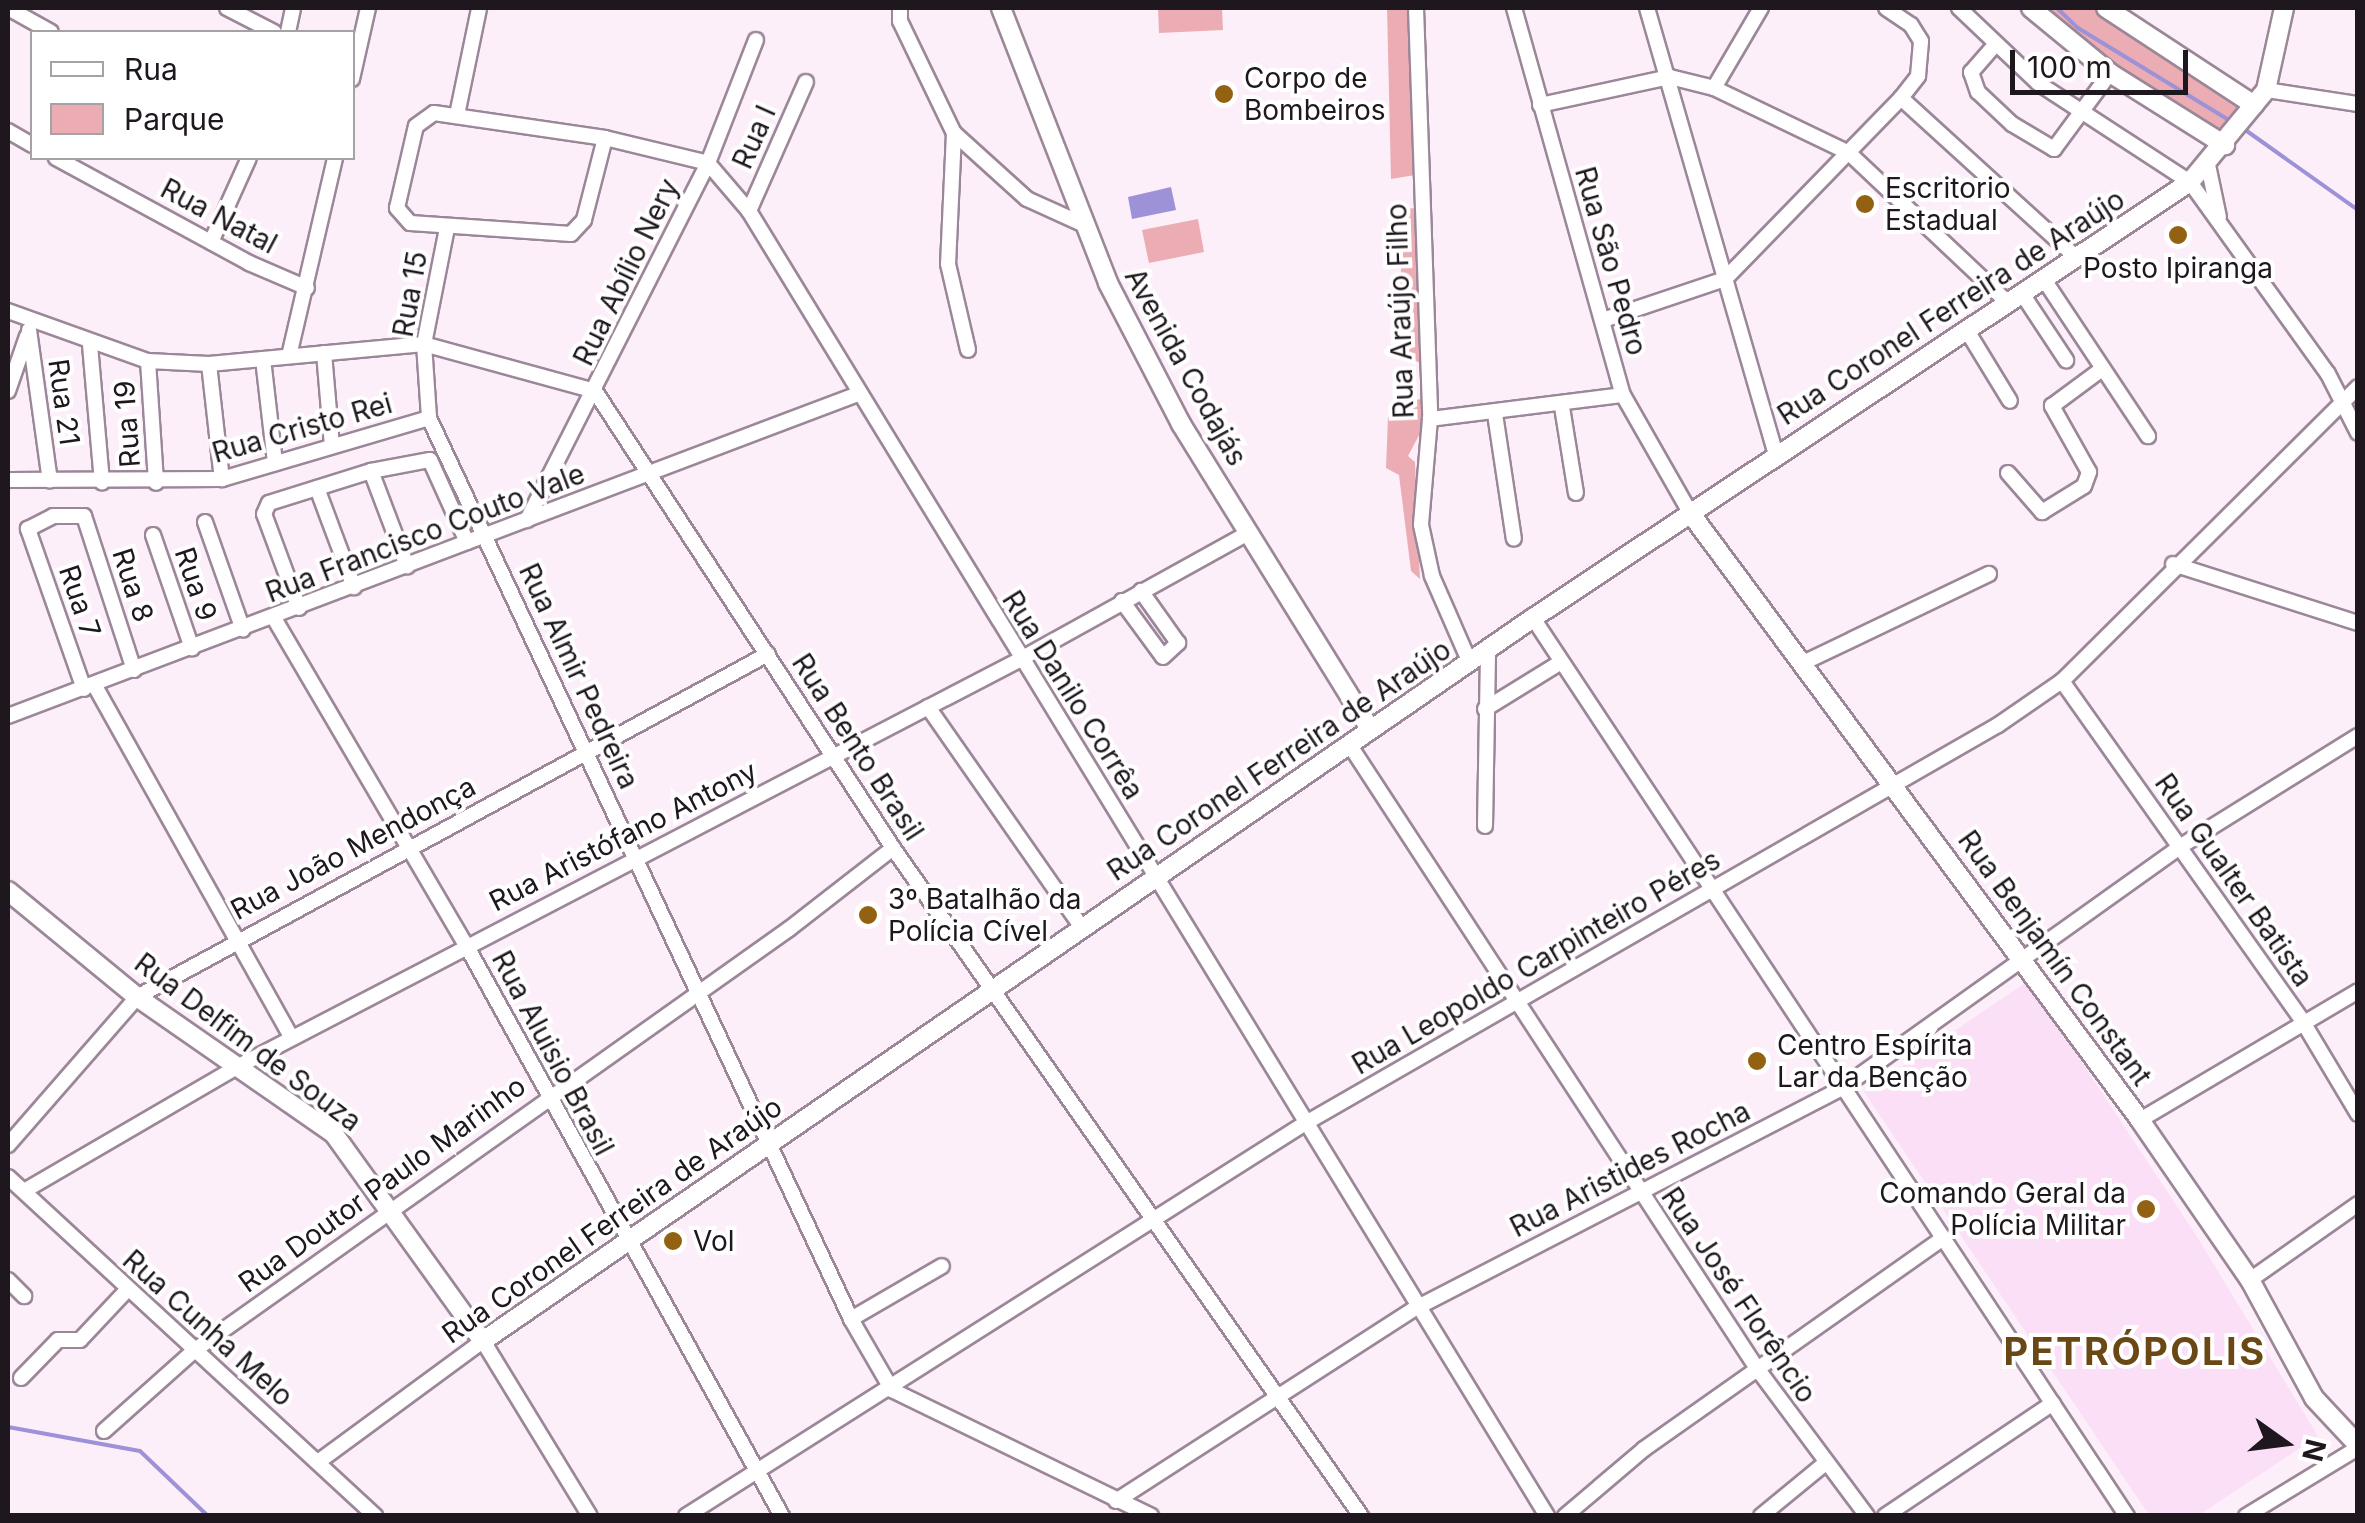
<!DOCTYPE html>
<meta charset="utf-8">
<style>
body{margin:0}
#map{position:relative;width:2365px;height:1523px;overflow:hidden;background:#fceffa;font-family:Inter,sans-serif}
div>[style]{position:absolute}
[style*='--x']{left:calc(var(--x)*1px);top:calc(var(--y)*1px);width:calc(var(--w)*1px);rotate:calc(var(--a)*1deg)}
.built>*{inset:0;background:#fbdff7}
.green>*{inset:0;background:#ebadb3}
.water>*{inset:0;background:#9d92d7}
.stream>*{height:4px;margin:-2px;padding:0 2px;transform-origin:2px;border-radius:2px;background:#9d92d7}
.roads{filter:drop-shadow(2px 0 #9b8798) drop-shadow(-2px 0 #9b8798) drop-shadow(0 2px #9b8798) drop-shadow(0 -2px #9b8798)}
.minor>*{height:14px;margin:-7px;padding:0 7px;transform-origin:7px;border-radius:7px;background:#fff}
.tertiary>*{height:18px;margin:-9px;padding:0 9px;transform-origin:9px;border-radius:9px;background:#fff}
.dots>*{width:28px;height:28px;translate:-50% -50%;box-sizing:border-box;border:5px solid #fff;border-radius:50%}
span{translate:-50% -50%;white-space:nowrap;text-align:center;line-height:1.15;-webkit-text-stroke:8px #fff;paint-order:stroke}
.poi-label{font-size:28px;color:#1e171d}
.left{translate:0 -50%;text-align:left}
.right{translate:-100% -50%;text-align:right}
.street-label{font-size:28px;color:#1e171d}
.district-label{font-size:38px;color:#6a4815;font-weight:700;letter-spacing:2.5px}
.frame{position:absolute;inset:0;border:10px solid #1e171d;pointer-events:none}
.legend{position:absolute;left:30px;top:30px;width:325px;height:130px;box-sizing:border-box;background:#fff;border:2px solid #a5a2a5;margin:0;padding:12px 18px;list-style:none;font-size:30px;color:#1e171d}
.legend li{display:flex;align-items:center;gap:20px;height:50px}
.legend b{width:50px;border:2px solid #a5a2a5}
.north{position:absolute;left:2235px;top:1393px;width:100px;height:100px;-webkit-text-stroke:8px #fff;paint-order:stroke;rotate:104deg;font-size:28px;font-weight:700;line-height:40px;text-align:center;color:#1e171d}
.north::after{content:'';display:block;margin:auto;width:35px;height:45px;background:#1e171d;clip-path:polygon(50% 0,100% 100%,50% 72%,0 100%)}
.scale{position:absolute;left:2010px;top:50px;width:178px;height:45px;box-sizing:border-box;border:5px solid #1e171d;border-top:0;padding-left:12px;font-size:30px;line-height:35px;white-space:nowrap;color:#1e171d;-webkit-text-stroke:8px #fff;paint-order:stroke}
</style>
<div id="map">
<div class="built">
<i style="clip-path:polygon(2028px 981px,2196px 1235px,2318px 1436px,2199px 1515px,2149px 1515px,1864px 1092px)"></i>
</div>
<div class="green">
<i style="clip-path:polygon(1158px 8px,1222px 8px,1223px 30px,1159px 33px)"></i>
<i style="clip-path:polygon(1387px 8px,1411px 8px,1415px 175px,1391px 179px)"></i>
<i style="clip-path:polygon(2037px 8px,2092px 8px,2246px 108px,2225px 138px,2107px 62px)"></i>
<i style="clip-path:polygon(1415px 208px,1421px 363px,1398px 355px,1403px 209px)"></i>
<i style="clip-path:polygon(1198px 219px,1204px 252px,1149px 263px,1142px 230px)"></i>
<i style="clip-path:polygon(1422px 399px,1425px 424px,1408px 456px,1415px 462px,1420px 579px,1411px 571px,1399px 475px,1386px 468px,1388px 417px,1406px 413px,1407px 401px)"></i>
</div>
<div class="water">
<i style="clip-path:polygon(1171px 187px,1176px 210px,1132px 219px,1128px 197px)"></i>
</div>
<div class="stream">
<i style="--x:2057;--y:8;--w:29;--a:44"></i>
<i style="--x:2078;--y:28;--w:180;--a:31.4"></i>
<i style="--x:2244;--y:129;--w:140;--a:35.4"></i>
<i style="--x:8;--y:1427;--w:134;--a:10.3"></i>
<i style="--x:140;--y:1451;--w:94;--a:43.7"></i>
</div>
<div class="roads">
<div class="minor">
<i style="--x:8;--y:8;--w:49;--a:29.2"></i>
<i style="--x:227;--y:8;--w:53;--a:27.1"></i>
<i style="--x:900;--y:8;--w:13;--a:90"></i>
<i style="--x:900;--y:21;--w:124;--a:64.3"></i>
<i style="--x:954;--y:133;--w:98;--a:42.1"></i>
<i style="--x:1027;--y:199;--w:58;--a:24.4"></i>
<i style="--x:1416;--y:8;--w:411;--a:88"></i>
<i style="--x:1430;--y:419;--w:106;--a:94.9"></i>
<i style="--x:1421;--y:525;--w:52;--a:77.8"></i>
<i style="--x:1432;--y:576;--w:95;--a:66.4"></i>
<i style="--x:1514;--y:8;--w:402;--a:74.3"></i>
<i style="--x:1623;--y:395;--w:137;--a:60.3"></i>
<i style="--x:1647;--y:8;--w:464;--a:73.9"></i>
<i style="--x:1959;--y:8;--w:109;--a:43.5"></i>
<i style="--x:2038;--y:83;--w:181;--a:33.1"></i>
<i style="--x:2190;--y:182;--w:236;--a:54.3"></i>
<i style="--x:2328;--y:374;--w:66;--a:63"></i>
<i style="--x:288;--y:32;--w:25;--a:-78"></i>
<i style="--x:1994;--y:46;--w:35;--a:131"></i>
<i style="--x:1971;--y:72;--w:21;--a:71"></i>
<i style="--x:1978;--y:92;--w:47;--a:43.3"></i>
<i style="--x:2012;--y:124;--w:49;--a:30.8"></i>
<i style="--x:2054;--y:149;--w:94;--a:-53.6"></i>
<i style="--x:352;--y:79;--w:73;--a:-77.3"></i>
<i style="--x:1714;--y:88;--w:93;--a:-59.6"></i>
<i style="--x:2266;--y:90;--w:93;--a:8.7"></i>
<i style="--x:1901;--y:98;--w:236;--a:42.3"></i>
<i style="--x:1540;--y:105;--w:133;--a:-12.2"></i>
<i style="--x:1670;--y:77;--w:45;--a:14"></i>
<i style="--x:1714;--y:88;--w:150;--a:25.7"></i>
<i style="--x:1849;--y:153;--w:216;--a:43.3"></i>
<i style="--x:457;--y:115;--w:108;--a:-78.3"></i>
<i style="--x:8;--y:131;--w:28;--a:30"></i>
<i style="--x:954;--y:133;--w:131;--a:92.6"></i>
<i style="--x:948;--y:264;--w:88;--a:76.9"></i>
<i style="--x:605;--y:138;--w:85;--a:104.4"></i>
<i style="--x:584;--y:220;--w:19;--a:133"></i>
<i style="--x:571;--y:234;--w:161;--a:-176.1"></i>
<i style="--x:410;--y:223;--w:20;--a:-131"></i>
<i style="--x:397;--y:208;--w:84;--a:-77"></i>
<i style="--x:416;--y:126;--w:22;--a:-36"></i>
<i style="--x:434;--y:113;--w:173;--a:8.3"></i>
<i style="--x:605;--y:138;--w:106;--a:13.6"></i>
<i style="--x:708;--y:163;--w:63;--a:49.5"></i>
<i style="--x:749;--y:211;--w:1530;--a:58.55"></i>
<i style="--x:56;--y:158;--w:220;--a:28.5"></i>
<i style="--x:249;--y:263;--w:63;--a:23.3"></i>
<i style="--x:2208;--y:165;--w:53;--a:78.1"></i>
<i style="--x:749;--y:211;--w:141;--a:-66.2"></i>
<i style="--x:447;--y:228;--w:118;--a:101.2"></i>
<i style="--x:424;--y:344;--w:74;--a:86.1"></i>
<i style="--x:429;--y:418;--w:995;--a:64.9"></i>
<i style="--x:851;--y:1319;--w:82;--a:60"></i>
<i style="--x:892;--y:1390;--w:288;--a:25.9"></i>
<i style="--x:211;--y:242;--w:92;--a:-65.7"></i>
<i style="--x:2043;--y:278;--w:190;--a:56.4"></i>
<i style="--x:2021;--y:292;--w:82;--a:56.5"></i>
<i style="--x:8;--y:311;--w:149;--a:19.7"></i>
<i style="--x:148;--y:361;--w:61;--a:2.8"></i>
<i style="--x:209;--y:364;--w:216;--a:-5.3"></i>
<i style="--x:424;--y:344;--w:177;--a:15.4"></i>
<i style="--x:595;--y:391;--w:546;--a:56.89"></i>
<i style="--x:893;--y:848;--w:816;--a:54.98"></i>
<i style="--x:1603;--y:320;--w:129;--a:-18.6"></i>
<i style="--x:1725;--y:279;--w:252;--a:-45.8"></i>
<i style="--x:1901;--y:98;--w:28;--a:-52"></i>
<i style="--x:1918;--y:76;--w:35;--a:-85"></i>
<i style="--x:1921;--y:41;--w:19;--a:-122"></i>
<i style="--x:1911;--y:25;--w:30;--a:-146"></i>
<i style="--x:1966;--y:329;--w:84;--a:58.6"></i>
<i style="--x:29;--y:330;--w:152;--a:82.1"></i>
<i style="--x:90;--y:345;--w:138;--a:85"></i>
<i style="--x:324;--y:353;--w:93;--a:85.1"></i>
<i style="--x:289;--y:356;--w:203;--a:-76.9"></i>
<i style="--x:263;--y:359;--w:105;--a:83.4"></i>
<i style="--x:148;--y:361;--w:122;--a:86.2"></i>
<i style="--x:209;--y:364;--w:116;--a:83.6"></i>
<i style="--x:8;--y:391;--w:58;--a:-70.9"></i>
<i style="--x:1562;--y:407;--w:87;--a:80.8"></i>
<i style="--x:1495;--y:414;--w:126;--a:81.4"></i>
<i style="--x:1430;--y:419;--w:194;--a:-7.1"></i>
<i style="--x:371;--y:471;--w:102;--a:69.2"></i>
<i style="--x:2008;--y:473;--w:52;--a:48.9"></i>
<i style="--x:2042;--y:512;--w:49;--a:-31.8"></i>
<i style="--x:2084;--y:486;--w:15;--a:-70"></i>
<i style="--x:2089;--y:472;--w:76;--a:-119.3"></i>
<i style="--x:2052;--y:406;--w:62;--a:-36.5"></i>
<i style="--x:8;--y:480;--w:214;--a:-0.3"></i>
<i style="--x:222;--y:479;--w:216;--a:-16.4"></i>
<i style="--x:317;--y:488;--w:106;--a:69.5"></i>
<i style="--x:527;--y:520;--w:400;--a:-63.1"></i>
<i style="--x:708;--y:163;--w:132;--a:-68.7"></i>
<i style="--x:205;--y:522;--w:114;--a:70.6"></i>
<i style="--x:153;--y:535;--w:120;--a:71"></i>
<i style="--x:2173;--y:564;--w:194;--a:17.7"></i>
<i style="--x:1122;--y:601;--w:69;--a:53.8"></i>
<i style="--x:1163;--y:657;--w:21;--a:-43"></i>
<i style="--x:1178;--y:643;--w:64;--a:-125.4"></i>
<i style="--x:299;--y:608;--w:100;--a:-110.4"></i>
<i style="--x:264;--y:514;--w:12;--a:-66"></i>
<i style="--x:269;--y:503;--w:107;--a:-17.4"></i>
<i style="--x:371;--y:471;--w:60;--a:-10.6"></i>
<i style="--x:430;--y:460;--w:90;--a:65.7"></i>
<i style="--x:274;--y:618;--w:379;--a:59.6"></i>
<i style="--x:466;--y:945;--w:653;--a:61.04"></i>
<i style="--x:1533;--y:618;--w:1077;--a:56.52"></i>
<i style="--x:1805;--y:662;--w:204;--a:-25.6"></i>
<i style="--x:2062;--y:681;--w:418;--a:54.7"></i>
<i style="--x:2303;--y:1022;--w:107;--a:59.1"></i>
<i style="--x:95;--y:686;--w:403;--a:60.8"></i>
<i style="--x:84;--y:689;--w:170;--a:-109.3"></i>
<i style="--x:28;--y:529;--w:28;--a:-27"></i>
<i style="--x:53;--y:516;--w:31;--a:0"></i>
<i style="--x:84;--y:516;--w:162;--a:72"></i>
<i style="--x:928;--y:707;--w:269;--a:55.1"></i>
<i style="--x:1485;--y:709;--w:89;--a:-31.7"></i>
<i style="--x:8;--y:716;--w:909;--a:-20.75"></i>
<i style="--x:1349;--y:744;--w:744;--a:56.84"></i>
<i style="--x:1756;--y:1367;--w:186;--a:53.3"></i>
<i style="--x:1485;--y:826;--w:176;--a:-89"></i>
<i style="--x:2140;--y:1120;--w:253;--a:-30.6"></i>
<i style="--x:8;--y:1145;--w:196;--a:-48.9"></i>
<i style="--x:137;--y:997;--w:718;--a:-28.53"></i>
<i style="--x:8;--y:1177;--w:500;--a:42.7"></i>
<i style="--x:24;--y:1191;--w:244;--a:-30.2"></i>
<i style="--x:235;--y:1068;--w:884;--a:-27.49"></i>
<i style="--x:1019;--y:660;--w:262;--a:-29"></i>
<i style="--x:8;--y:1280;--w:23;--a:45"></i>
<i style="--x:2250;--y:1280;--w:132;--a:-35.1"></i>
<i style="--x:851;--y:1319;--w:105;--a:-30.2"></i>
<i style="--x:21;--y:1378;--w:53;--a:-45.8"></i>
<i style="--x:58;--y:1340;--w:22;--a:0"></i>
<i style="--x:80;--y:1340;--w:69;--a:-46.8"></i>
<i style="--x:104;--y:1431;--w:122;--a:-41.7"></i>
<i style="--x:195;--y:1350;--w:728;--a:-35.33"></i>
<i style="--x:789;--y:929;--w:132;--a:-37.9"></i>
<i style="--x:318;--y:1462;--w:205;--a:-36.3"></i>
<i style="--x:483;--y:1341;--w:205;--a:58.6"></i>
<i style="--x:1116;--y:1501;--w:357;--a:-32.8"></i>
<i style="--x:1416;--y:1308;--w:479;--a:-27.3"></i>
<i style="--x:1842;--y:1088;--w:417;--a:-35.5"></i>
<i style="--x:2181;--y:846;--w:208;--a:-31.9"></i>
<i style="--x:686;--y:1516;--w:732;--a:-32.39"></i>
<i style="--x:1304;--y:1124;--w:801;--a:-29.9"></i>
<i style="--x:1998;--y:725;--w:78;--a:-34.5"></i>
<i style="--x:2062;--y:681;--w:417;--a:-44.8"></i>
<i style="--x:1565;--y:1516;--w:104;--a:-40.3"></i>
<i style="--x:1644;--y:1449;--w:367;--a:-35.2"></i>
<i style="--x:1761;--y:1516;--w:80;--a:-39.4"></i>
<i style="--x:1885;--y:1516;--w:202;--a:-33.9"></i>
<i style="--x:2246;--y:1516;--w:131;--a:-31.3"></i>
</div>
<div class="tertiary">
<i style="--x:1001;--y:8;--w:295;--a:68.7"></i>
<i style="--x:1108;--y:283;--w:159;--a:62.6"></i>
<i style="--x:1181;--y:424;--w:359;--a:58.2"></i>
<i style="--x:2031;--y:8;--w:102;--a:39.4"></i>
<i style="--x:2110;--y:73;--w:136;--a:32.1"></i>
<i style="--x:2106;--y:8;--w:177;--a:33.2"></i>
<i style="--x:1691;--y:514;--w:754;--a:53.46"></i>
<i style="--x:2140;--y:1120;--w:194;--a:55.5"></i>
<i style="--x:2250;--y:1280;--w:134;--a:61.5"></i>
<i style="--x:2314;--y:1398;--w:64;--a:46.9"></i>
<i style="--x:8;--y:891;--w:167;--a:39.4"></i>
<i style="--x:137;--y:997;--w:240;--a:34.8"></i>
<i style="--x:334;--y:1134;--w:255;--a:54.3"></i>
<i style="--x:483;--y:1341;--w:1275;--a:-34.55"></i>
<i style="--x:1533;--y:618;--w:789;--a:-33.57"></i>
<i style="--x:2190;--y:182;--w:119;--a:-50.4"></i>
<i style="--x:2266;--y:90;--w:84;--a:-77.6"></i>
</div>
</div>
<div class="dots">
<i style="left:1224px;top:94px;background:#926111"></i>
<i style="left:1865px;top:204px;background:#926111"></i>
<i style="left:2178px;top:235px;background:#926111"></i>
<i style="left:868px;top:915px;background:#926111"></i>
<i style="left:1757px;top:1061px;background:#926111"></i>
<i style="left:2146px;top:1209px;background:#926111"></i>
<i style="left:673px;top:1241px;background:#926111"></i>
</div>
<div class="poi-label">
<span class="left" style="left:1244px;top:94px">Corpo de<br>Bombeiros</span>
<span class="left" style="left:1885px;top:204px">Escritorio<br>Estadual</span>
<span style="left:2178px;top:268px">Posto Ipiranga</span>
<span class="left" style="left:888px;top:915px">3º Batalhão da<br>Polícia Cível</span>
<span class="left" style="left:1777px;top:1061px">Centro Espírita<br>Lar da Benção</span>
<span class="right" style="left:2126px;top:1209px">Comando Geral da<br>Polícia Militar</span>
<span class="left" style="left:693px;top:1241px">Vol</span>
</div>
<div class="street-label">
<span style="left:754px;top:137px;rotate:-66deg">Rua I</span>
<span style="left:219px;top:216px;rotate:28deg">Rua Natal</span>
<span style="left:1611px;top:261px;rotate:74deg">Rua São Pedro</span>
<span style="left:626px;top:272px;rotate:-64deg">Rua Abílio Nery</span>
<span style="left:410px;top:294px;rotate:-80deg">Rua 15</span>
<span style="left:1951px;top:307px;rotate:-33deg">Rua Coronel Ferreira de Araújo</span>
<span style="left:1400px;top:311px;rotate:-92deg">Rua Araújo Filho</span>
<span style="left:1186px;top:367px;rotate:61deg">Avenida Codajás</span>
<span style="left:64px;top:402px;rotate:82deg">Rua 21</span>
<span style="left:127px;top:424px;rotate:-94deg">Rua 19</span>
<span style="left:302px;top:428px;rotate:-16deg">Rua Cristo Rei</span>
<span style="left:425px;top:533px;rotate:-21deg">Rua Francisco Couto Vale</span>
<span style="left:196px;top:584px;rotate:71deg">Rua 9</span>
<span style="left:133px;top:585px;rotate:72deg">Rua 8</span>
<span style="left:80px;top:601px;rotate:71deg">Rua 7</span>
<span style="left:579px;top:676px;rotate:65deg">Rua Almir Pedreira</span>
<span style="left:1073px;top:695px;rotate:58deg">Rua Danilo Corrêa</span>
<span style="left:858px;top:747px;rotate:57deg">Rua Bento Brasil</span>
<span style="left:1279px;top:760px;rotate:-34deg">Rua Coronel Ferreira de Araújo</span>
<span style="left:623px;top:836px;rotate:-27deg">Rua Aristófano Antony</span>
<span style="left:353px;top:848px;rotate:-28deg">Rua João Mendonça</span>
<span style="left:2234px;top:880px;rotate:55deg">Rua Gualter Batista</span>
<span style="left:2055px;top:958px;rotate:54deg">Rua Benjamín Constant</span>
<span style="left:1536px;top:962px;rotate:-30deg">Rua Leopoldo Carpinteiro Péres</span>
<span style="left:248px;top:1042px;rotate:37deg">Rua Delfim de Souza</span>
<span style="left:553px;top:1053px;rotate:62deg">Rua Aluisio Brasil</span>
<span style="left:1630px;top:1169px;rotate:-27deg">Rua Aristides Rocha</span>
<span style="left:382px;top:1184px;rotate:-36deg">Rua Doutor Paulo Marinho</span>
<span style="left:612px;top:1220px;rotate:-35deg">Rua Coronel Ferreira de Araújo</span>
<span style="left:1739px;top:1295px;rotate:56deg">Rua José Florêncio</span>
<span style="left:208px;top:1328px;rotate:42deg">Rua Cunha Melo</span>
</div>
<div class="district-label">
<span style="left:2135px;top:1352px">PETRÓPOLIS</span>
</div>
<div class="frame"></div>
<ul class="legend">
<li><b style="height:12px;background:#fff"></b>Rua</li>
<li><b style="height:28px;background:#ebadb3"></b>Parque</li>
</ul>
<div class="north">N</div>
<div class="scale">100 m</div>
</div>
